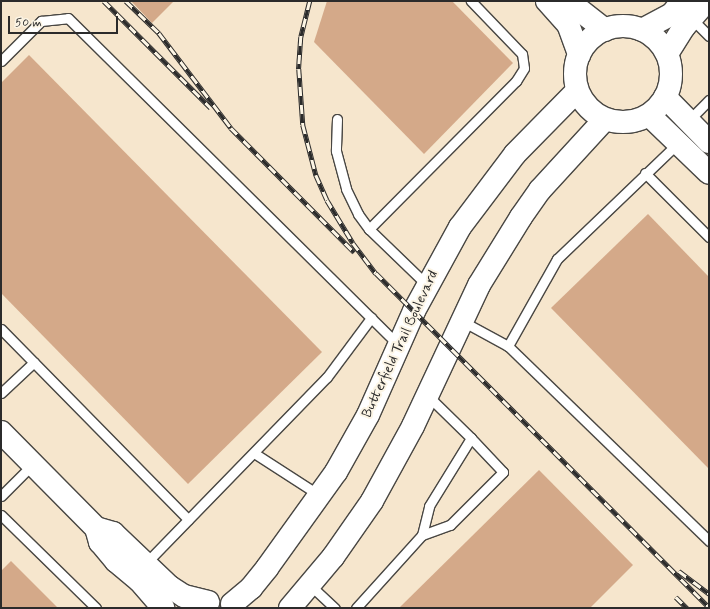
<!DOCTYPE html>
<style>
body{margin:0}
#map{position:relative;width:710px;height:609px;overflow:hidden;background:#f6e6cd;font-family:Mynerve,sans-serif}
div>[style]{position:absolute}
[style*='--x']{left:calc(var(--x)*1px);top:calc(var(--y)*1px);width:calc(var(--w)*1px);rotate:calc(var(--a)*1deg)}
.building>*{inset:0;background:#d4a989}
.roads{filter:drop-shadow(1px 0 #494743) drop-shadow(-1px 0 #494743) drop-shadow(0 1px #494743) drop-shadow(0 -1px #494743)}
.service>*{height:9px;margin:-4.5px;padding:0 4.5px;transform-origin:4.5px;border-radius:4.5px;background:#fff}
.tertiary>*{height:22px;margin:-11px;padding:0 11px;transform-origin:11px;border-radius:11px;background:#fff}
.tertiary>.ring{margin:-11px;padding:0;box-sizing:content-box;background:none;border:22px solid #fff;border-radius:50%}
.rail>*{height:4.5px;margin-top:-2.25px;transform-origin:0;background:repeating-linear-gradient(90deg,#fcf5e5 0 9px,#2b2b2b 0 18px);box-sizing:border-box;border-block:1px solid #2b2b2b}
span{translate:-50% -50%;white-space:nowrap;text-align:center;line-height:1.15;-webkit-text-stroke:4px #fcf5e5;paint-order:stroke}
.street-label{font-size:14px;color:#2b2b2b}
.frame{position:absolute;inset:0;border:2px solid #2b2b2b;pointer-events:none}
.scale{position:absolute;left:8px;top:16px;width:110px;height:18px;box-sizing:border-box;border:2px solid #2b2b2b;border-top:0;padding-left:5px;font-size:12px;line-height:14px;white-space:nowrap;color:#2b2b2b;-webkit-text-stroke:3px #fcf5e5;paint-order:stroke}
</style>
<div id="map">
<div class="building">
<i style="clip-path:polygon(131px 1px,174px 1px,152px 23px)"></i>
<i style="clip-path:polygon(327px 1px,452px 1px,513px 63px,424px 154px,314px 42px)"></i>
<i style="clip-path:polygon(29px 55px,322px 352px,188px 484px,1px 293px,1px 83px)"></i>
<i style="clip-path:polygon(648px 214px,709px 277px,709px 469px,551px 308px)"></i>
<i style="clip-path:polygon(539px 470px,633px 565px,590px 608px,399px 608px)"></i>
<i style="clip-path:polygon(11px 561px,58px 608px,1px 608px,1px 571px)"></i>
</div>
<div class="roads">
<div class="service">
<i style="--x:692;--y:19;--w:24;--a:45"></i>
<i style="--x:1;--y:61;--w:57;--a:-45"></i>
<i style="--x:41;--y:21;--w:27;--a:-6"></i>
<i style="--x:68;--y:18;--w:465;--a:44.7"></i>
<i style="--x:337;--y:119;--w:32;--a:92"></i>
<i style="--x:336;--y:151;--w:39;--a:75"></i>
<i style="--x:346;--y:189;--w:28;--a:64"></i>
<i style="--x:358;--y:214;--w:19;--a:54"></i>
<i style="--x:688;--y:121;--w:30;--a:-45"></i>
<i style="--x:678;--y:143;--w:168;--a:136.2"></i>
<i style="--x:557;--y:259;--w:100;--a:119.4"></i>
<i style="--x:508;--y:346;--w:280;--a:44.1"></i>
<i style="--x:645;--y:173;--w:91;--a:45"></i>
<i style="--x:427;--y:285;--w:81;--a:-136"></i>
<i style="--x:369;--y:229;--w:209;--a:-45.2"></i>
<i style="--x:516;--y:81;--w:15;--a:-58"></i>
<i style="--x:524;--y:68;--w:14;--a:-98"></i>
<i style="--x:522;--y:54;--w:74;--a:-133.9"></i>
<i style="--x:462;--y:321;--w:52;--a:28.5"></i>
<i style="--x:1;--y:329;--w:267;--a:45.5"></i>
<i style="--x:1;--y:393;--w:45;--a:-43.2"></i>
<i style="--x:254;--y:453;--w:77;--a:32.9"></i>
<i style="--x:1;--y:496;--w:45;--a:-45"></i>
<i style="--x:1;--y:515;--w:133;--a:44.4"></i>
<i style="--x:422;--y:535;--w:30;--a:-20"></i>
<i style="--x:450;--y:525;--w:75;--a:-45"></i>
<i style="--x:503;--y:472;--w:47;--a:-133.3"></i>
<i style="--x:145;--y:564;--w:261;--a:-45.8"></i>
<i style="--x:327;--y:377;--w:74;--a:-53.3"></i>
<i style="--x:310;--y:585;--w:34;--a:43"></i>
<i style="--x:356;--y:608;--w:98;--a:-47.9"></i>
<i style="--x:422;--y:535;--w:30;--a:-76"></i>
<i style="--x:429;--y:506;--w:80;--a:-58.3"></i>
<i style="--x:471;--y:438;--w:60;--a:-135.7"></i>
</div>
<div class="tertiary">
<i style="--x:547;--y:1;--w:31;--a:48"></i>
<i style="--x:568;--y:24;--w:33;--a:70"></i>
<i style="--x:568;--y:1;--w:47;--a:38.1"></i>
<i class="ring" style="left:575px;top:26px;width:74px;height:74px"></i>
<i style="--x:642;--y:30;--w:34;--a:-28"></i>
<i style="--x:672;--y:14;--w:16;--a:-52"></i>
<i style="--x:667;--y:54;--w:32;--a:-58"></i>
<i style="--x:684;--y:27;--w:35;--a:-49"></i>
<i style="--x:665;--y:97;--w:63;--a:45.6"></i>
<i style="--x:649;--y:115;--w:83;--a:44"></i>
<i style="--x:1;--y:432;--w:135;--a:45.3"></i>
<i style="--x:96;--y:528;--w:15;--a:74"></i>
<i style="--x:100;--y:542;--w:25;--a:50"></i>
<i style="--x:116;--y:561;--w:30;--a:40"></i>
<i style="--x:139;--y:580;--w:37;--a:49"></i>
<i style="--x:96;--y:528;--w:18;--a:16"></i>
<i style="--x:113;--y:533;--w:79;--a:43.5"></i>
<i style="--x:170;--y:587;--w:17;--a:33"></i>
<i style="--x:184;--y:596;--w:25;--a:14"></i>
<i style="--x:232;--y:604;--w:25;--a:-40"></i>
<i style="--x:251;--y:588;--w:26;--a:-51"></i>
<i style="--x:267;--y:568;--w:118;--a:-54.3"></i>
<i style="--x:336;--y:472;--w:65;--a:-60.7"></i>
<i style="--x:368;--y:415;--w:114;--a:-66.1"></i>
<i style="--x:414;--y:311;--w:96;--a:-61.3"></i>
<i style="--x:460;--y:227;--w:91;--a:-53"></i>
<i style="--x:515;--y:154;--w:88;--a:-45.5"></i>
<i style="--x:290;--y:608;--w:67;--a:-49.9"></i>
<i style="--x:333;--y:557;--w:68;--a:-55.1"></i>
<i style="--x:372;--y:501;--w:85;--a:-61.3"></i>
<i style="--x:413;--y:426;--w:156;--a:-64.9"></i>
<i style="--x:479;--y:285;--w:80;--a:-58.3"></i>
<i style="--x:521;--y:217;--w:33;--a:-55"></i>
<i style="--x:540;--y:190;--w:96;--a:-47.5"></i>
</div>
</div>
<div class="rail">
<i style="--x:104;--y:1;--w:151;--a:45"></i>
<i style="--x:126;--y:1;--w:46;--a:44.1"></i>
<i style="--x:159;--y:33;--w:119;--a:52.8"></i>
<i style="--x:231;--y:128;--w:175;--a:45.2"></i>
<i style="--x:310;--y:1;--w:37;--a:104"></i>
<i style="--x:301;--y:37;--w:32;--a:94"></i>
<i style="--x:299;--y:69;--w:56;--a:85.9"></i>
<i style="--x:303;--y:125;--w:52;--a:75.4"></i>
<i style="--x:316;--y:175;--w:27;--a:66"></i>
<i style="--x:327;--y:200;--w:50;--a:58.8"></i>
<i style="--x:353;--y:243;--w:38;--a:53"></i>
<i style="--x:376;--y:273;--w:472;--a:45.1"></i>
<i style="--x:679;--y:571;--w:38;--a:37"></i>
<i style="--x:676;--y:597;--w:16;--a:45"></i>
</div>
<div class="street-label">
<span style="left:400px;top:344px;rotate:-65deg">Butterfield Trail Boulevard</span>
</div>
<div class="frame"></div>
<div class="scale">50 m</div>
</div>
